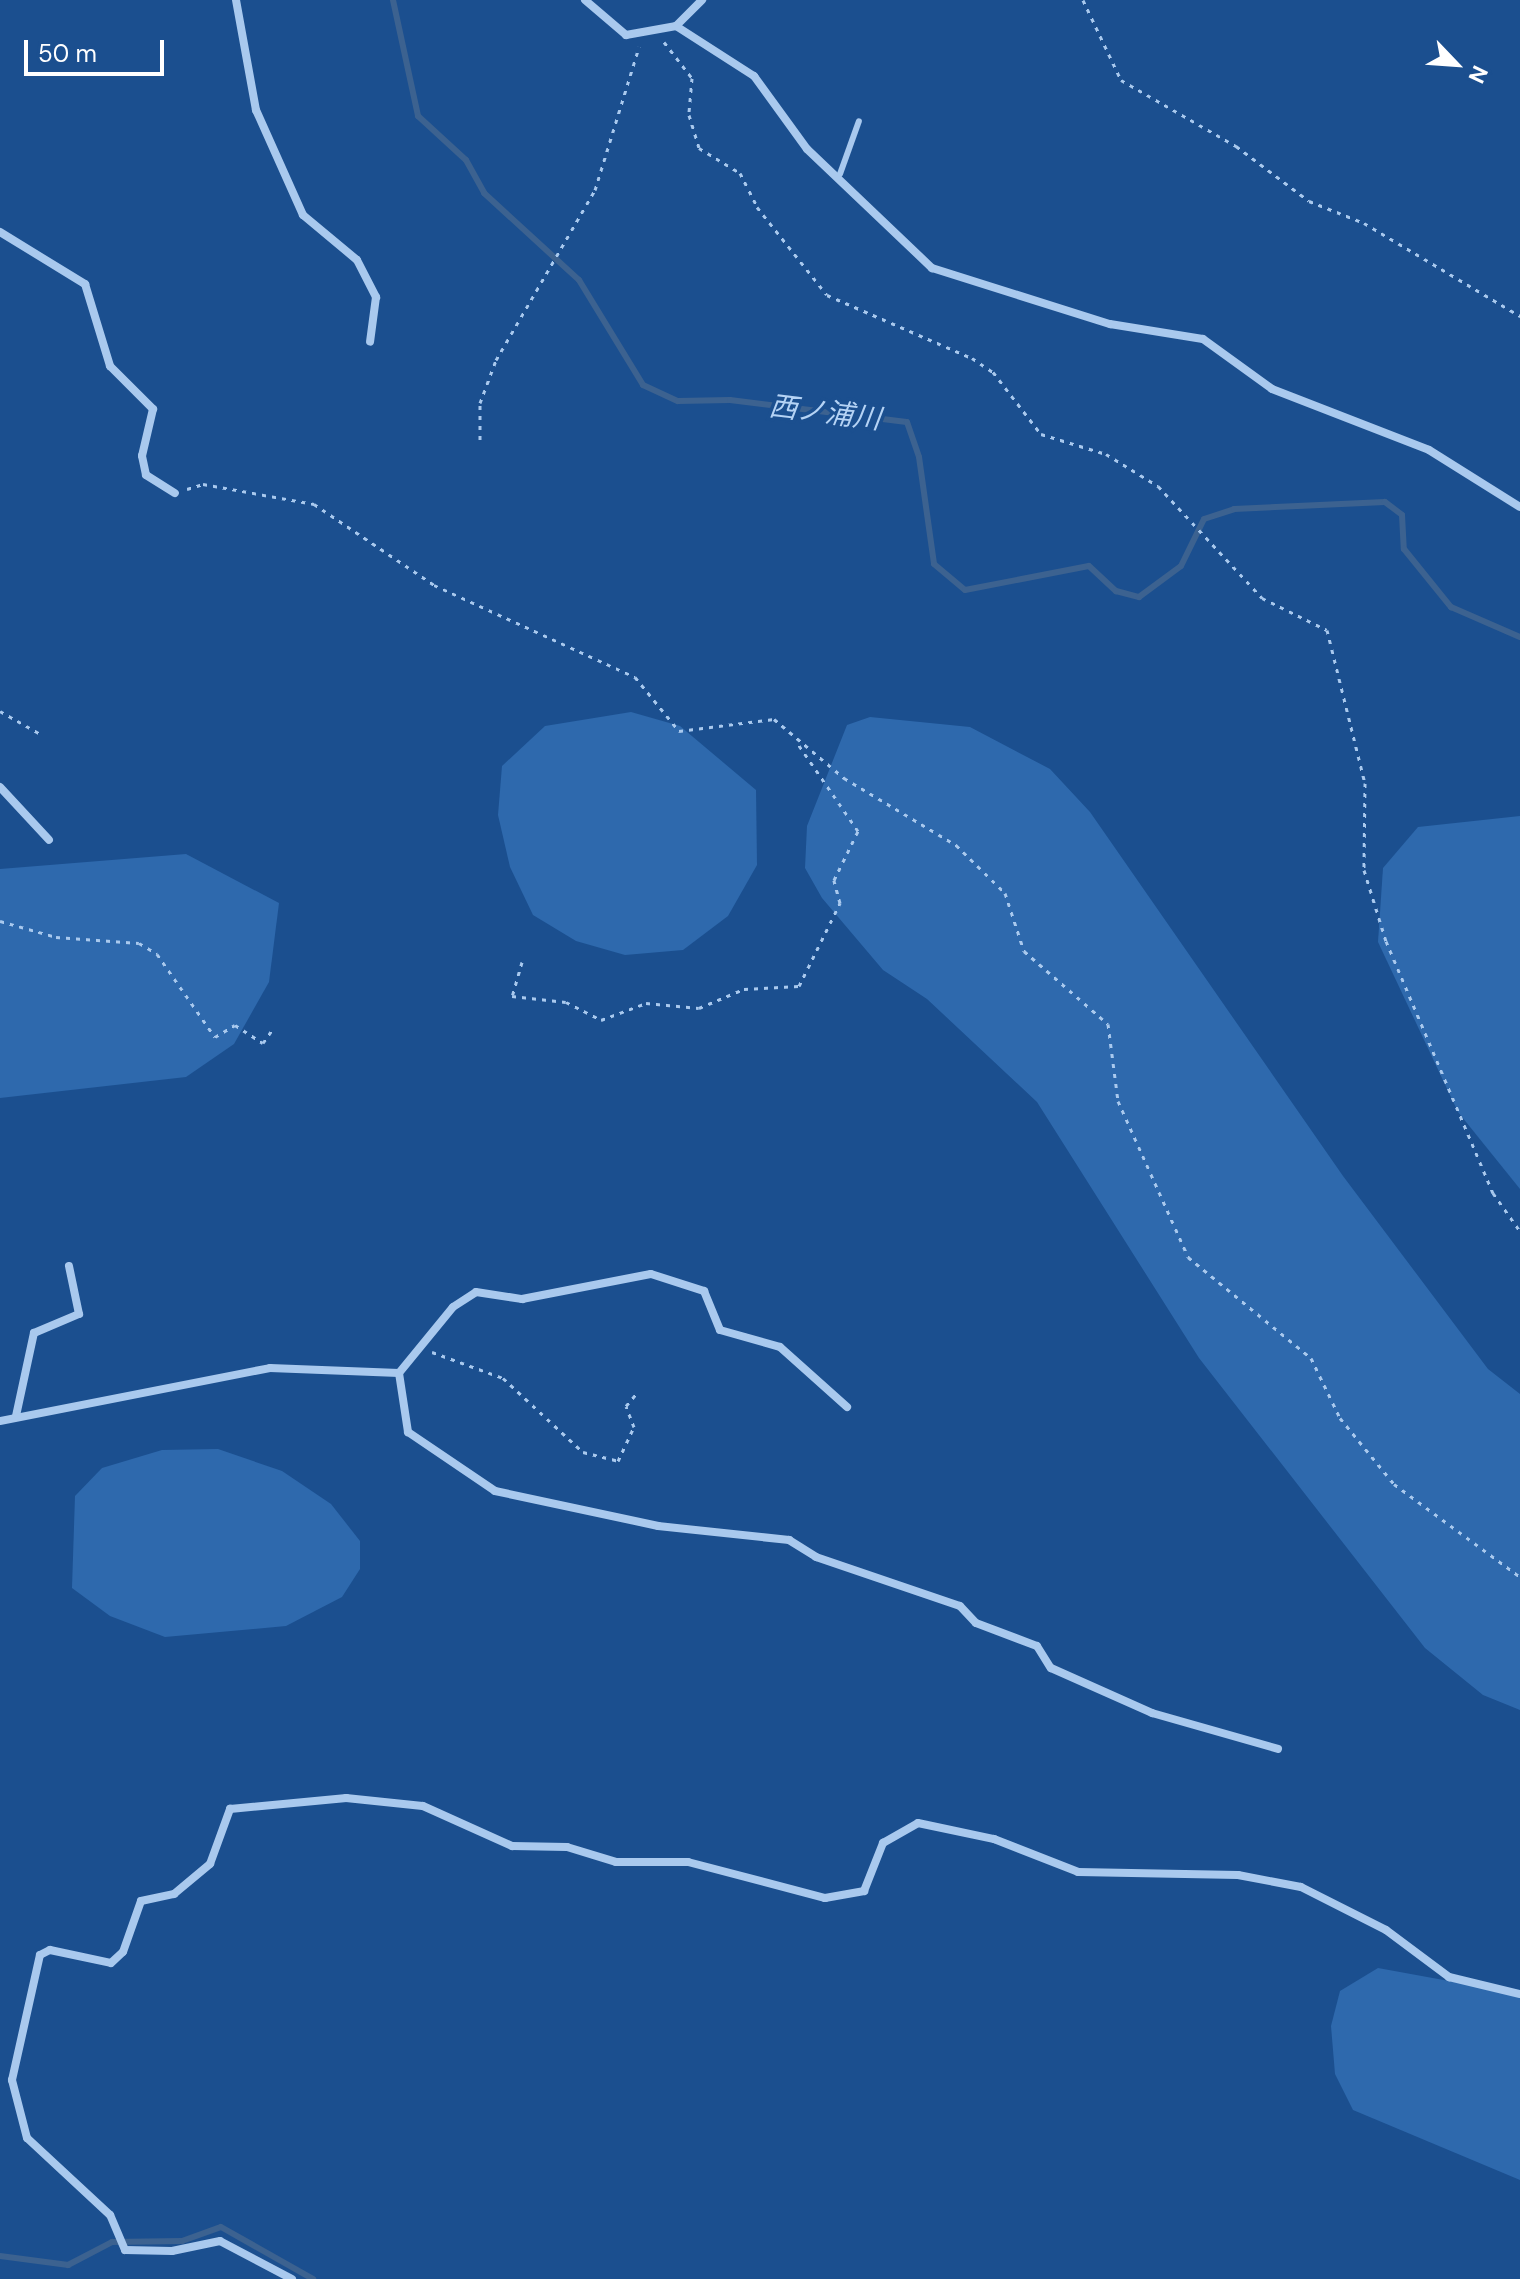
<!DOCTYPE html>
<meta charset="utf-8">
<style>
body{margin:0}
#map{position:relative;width:1520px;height:2279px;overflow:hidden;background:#1b4f8f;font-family:"DM Sans","Noto Sans JP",sans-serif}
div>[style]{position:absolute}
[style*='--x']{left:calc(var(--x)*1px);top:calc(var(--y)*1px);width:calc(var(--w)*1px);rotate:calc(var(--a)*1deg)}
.green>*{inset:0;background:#2e69ad}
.stream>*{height:6px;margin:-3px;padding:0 3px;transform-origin:3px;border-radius:3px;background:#3c6290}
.path>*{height:3px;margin-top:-1.5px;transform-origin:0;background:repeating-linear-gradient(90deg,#a9c9ee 0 4px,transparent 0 10px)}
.lane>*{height:6px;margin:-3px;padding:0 3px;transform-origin:3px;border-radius:3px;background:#a9c9ee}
.street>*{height:8px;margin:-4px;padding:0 4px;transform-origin:4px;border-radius:4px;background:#a9c9ee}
span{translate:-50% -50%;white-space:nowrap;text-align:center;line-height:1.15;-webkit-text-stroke:7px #1b4f8f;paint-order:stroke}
.water-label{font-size:28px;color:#b5d3f5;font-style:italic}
.north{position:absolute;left:1416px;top:24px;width:80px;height:80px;-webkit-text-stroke:6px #1b4f8f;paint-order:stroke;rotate:115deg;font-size:22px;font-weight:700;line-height:32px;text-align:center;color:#fff}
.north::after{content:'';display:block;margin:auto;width:28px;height:36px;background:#fff;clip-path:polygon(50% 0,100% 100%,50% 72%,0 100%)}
.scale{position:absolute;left:24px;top:40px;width:140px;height:36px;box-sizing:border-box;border:4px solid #fff;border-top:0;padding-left:10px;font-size:24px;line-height:28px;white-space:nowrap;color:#fff;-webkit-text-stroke:6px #1b4f8f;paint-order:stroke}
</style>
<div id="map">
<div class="green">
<i style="clip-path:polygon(631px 712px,680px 726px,756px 790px,757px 865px,728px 916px,683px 950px,625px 955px,576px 941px,533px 915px,510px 867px,498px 815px,502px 766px,545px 726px)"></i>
<i style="clip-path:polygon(870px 717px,970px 727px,1050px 769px,1090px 812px,1343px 1176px,1488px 1369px,1520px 1394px,1520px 1710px,1483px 1695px,1425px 1648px,1199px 1358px,1037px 1102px,927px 999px,883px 970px,822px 898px,805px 868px,807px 826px,847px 725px)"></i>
<i style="clip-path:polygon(1520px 816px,1520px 1189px,1458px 1112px,1378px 942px,1383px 868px,1418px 827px)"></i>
<i style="clip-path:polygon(186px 854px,279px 903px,269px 982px,234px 1044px,186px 1077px,0 1098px,0 869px)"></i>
<i style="clip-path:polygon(218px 1449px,282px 1471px,331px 1504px,360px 1541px,360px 1569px,342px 1597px,286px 1626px,165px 1637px,110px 1616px,72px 1588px,75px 1496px,102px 1468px,162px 1450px)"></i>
<i style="clip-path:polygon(1378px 1968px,1520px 1994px,1520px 2180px,1353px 2110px,1335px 2074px,1331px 2026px,1340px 1991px)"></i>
</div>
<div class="stream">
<i style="--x:393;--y:0;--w:119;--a:77.8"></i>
<i style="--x:418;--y:116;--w:65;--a:42.5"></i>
<i style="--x:466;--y:160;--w:38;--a:61"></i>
<i style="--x:484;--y:193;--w:129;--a:42.5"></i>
<i style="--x:579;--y:280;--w:123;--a:58.6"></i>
<i style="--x:643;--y:385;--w:38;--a:25"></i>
<i style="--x:678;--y:401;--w:52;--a:-1.1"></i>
<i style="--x:730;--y:400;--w:178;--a:7.1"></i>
<i style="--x:907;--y:422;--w:37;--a:71"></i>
<i style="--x:919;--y:457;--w:108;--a:82"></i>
<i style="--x:934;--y:564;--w:40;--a:40"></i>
<i style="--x:965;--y:590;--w:126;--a:-11"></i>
<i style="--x:1089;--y:566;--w:37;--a:43"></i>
<i style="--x:1116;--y:591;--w:24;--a:15"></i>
<i style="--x:1139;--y:597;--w:52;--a:-36.4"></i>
<i style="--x:1181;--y:566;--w:52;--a:-63.9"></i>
<i style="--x:1204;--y:519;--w:32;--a:-18"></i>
<i style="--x:1234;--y:509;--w:151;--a:-2.7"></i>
<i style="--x:1385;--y:502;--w:21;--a:37"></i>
<i style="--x:1402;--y:515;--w:34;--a:87"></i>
<i style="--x:1404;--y:549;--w:75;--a:51"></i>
<i style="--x:1451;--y:607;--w:75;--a:23.5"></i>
<i style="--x:0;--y:2256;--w:69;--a:7.5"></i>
<i style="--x:68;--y:2265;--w:50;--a:-27.6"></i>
<i style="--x:112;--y:2242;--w:70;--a:-0.8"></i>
<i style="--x:182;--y:2241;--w:41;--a:-19.7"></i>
<i style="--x:221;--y:2227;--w:106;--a:29.5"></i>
</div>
<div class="path">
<i style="--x:1083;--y:0;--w:89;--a:64.6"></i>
<i style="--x:1121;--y:80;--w:133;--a:29.9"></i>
<i style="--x:1236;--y:146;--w:91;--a:37"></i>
<i style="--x:1309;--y:201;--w:59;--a:21.8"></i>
<i style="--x:1364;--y:223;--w:182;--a:30.8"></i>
<i style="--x:664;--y:42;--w:46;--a:52.1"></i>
<i style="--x:692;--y:78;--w:37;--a:95"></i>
<i style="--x:689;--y:115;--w:34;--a:73"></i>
<i style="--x:699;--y:148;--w:48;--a:31.4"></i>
<i style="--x:740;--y:173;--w:38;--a:63"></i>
<i style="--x:757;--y:207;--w:112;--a:51.5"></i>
<i style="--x:827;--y:295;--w:158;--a:23.5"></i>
<i style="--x:972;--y:358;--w:25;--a:34"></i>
<i style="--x:993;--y:372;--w:78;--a:52.3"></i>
<i style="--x:1041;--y:434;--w:68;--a:17.1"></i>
<i style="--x:1106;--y:454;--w:61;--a:31.6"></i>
<i style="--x:1158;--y:486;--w:153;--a:47.1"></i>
<i style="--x:1262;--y:598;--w:72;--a:26.2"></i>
<i style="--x:1327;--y:630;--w:158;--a:76.1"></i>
<i style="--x:1365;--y:783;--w:87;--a:90.7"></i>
<i style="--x:1364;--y:870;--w:74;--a:72.8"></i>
<i style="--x:1386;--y:941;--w:274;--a:67"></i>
<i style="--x:1493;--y:1193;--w:47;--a:54.6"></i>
<i style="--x:480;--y:440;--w:37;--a:-90"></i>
<i style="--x:480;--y:403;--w:46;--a:-69.6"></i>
<i style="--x:496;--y:360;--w:197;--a:-59.8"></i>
<i style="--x:595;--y:190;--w:150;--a:-72.9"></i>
<i style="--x:187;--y:489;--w:17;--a:-17"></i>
<i style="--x:203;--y:484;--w:113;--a:10.2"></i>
<i style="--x:314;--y:504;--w:145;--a:34"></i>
<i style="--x:434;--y:585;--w:221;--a:24.6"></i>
<i style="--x:635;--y:677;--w:70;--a:50.8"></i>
<i style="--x:679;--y:731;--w:96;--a:-7.2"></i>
<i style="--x:774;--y:719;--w:92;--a:40.1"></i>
<i style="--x:844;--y:778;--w:131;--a:30.9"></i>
<i style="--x:956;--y:845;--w:69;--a:44.4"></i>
<i style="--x:1005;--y:893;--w:61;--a:71.9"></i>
<i style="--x:1024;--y:951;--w:111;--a:41"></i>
<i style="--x:1108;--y:1024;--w:78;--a:82.6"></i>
<i style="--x:1118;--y:1101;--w:171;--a:65.8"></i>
<i style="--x:1188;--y:1257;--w:159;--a:39.4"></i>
<i style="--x:1311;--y:1358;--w:67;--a:64.2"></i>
<i style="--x:1340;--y:1418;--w:85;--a:50.7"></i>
<i style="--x:1394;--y:1484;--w:157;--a:36.4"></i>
<i style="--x:0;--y:711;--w:48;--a:29.7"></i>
<i style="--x:0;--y:921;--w:58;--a:15.9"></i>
<i style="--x:56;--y:937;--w:83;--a:4.1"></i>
<i style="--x:139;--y:943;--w:21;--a:31"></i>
<i style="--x:157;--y:954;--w:101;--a:55.1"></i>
<i style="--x:215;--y:1037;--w:23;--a:-31"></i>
<i style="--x:235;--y:1025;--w:33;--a:33"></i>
<i style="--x:263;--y:1043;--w:16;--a:-55"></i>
<i style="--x:522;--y:962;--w:35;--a:106"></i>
<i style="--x:512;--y:996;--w:54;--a:6.3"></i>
<i style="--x:566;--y:1002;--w:39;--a:27"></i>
<i style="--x:601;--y:1020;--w:48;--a:-20.7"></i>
<i style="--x:646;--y:1003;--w:53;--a:5.4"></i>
<i style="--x:699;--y:1008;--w:49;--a:-22.9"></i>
<i style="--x:744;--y:989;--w:55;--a:-3.1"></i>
<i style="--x:799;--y:986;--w:93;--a:-63.7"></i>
<i style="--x:840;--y:903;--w:24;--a:-105"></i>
<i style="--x:834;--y:880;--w:55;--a:-63.9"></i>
<i style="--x:858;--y:831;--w:106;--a:-124.6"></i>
<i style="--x:432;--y:1352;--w:76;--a:20.1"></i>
<i style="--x:503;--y:1378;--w:109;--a:42.8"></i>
<i style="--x:583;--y:1452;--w:36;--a:14"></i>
<i style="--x:618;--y:1461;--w:38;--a:-65"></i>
<i style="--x:634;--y:1427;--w:22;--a:-111"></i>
<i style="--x:626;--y:1406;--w:16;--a:-50"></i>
</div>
<div class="lane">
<i style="--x:840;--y:174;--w:56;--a:-70.3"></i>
</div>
<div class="street">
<i style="--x:236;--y:0;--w:112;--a:79.7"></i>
<i style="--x:256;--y:110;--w:115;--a:65.9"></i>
<i style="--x:303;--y:215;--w:70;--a:39.8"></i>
<i style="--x:357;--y:260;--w:42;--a:62.8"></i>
<i style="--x:376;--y:297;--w:45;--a:97.6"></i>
<i style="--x:585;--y:0;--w:54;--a:40.5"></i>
<i style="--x:626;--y:35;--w:51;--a:-10.2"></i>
<i style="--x:676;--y:26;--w:37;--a:-45"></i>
<i style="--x:676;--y:26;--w:93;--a:32.7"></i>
<i style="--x:754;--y:76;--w:90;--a:54"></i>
<i style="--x:807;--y:149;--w:173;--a:43.6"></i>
<i style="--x:932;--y:268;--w:187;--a:17.5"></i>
<i style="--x:1110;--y:324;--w:94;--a:9.2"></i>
<i style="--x:1203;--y:339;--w:85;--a:35.9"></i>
<i style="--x:1272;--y:389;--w:168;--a:21.2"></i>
<i style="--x:1429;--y:450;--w:107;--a:32.1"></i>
<i style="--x:0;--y:232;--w:100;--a:31.5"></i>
<i style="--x:85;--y:284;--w:86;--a:73"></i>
<i style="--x:110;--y:366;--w:61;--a:45"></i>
<i style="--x:153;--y:409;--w:48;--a:103.2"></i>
<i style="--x:142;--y:456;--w:19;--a:78"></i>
<i style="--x:146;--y:475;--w:34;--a:32"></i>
<i style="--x:0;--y:787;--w:72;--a:47.2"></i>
<i style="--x:399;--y:1373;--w:85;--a:-50.7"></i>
<i style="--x:453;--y:1307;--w:27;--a:-33"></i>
<i style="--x:476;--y:1292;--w:47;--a:8.7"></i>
<i style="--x:522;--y:1299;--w:131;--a:-11"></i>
<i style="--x:651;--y:1274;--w:56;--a:17.8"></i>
<i style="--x:704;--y:1291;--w:42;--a:67.7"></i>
<i style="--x:720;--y:1330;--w:62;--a:15.8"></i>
<i style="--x:780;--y:1347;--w:90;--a:41.8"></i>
<i style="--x:16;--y:1416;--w:85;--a:-77.8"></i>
<i style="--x:34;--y:1333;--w:49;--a:-22.9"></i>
<i style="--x:79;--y:1314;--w:49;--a:-101.8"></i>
<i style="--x:0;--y:1421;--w:275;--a:-11.1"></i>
<i style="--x:270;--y:1368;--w:129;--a:2.2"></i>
<i style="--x:399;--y:1373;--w:60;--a:81.3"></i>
<i style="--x:408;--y:1432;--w:105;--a:34.1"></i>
<i style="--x:495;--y:1491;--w:167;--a:12.1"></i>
<i style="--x:658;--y:1526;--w:132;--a:6.1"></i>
<i style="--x:789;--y:1540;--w:32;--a:32"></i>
<i style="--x:816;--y:1557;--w:152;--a:18.8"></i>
<i style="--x:960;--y:1606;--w:23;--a:47"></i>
<i style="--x:976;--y:1623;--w:65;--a:20.7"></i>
<i style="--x:1037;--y:1646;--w:26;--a:58"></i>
<i style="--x:1051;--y:1668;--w:111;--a:24"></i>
<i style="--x:1152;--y:1713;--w:131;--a:15.9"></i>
<i style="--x:292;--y:2279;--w:81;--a:-152.2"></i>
<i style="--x:220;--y:2241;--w:49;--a:168.2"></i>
<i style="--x:172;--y:2251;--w:47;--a:-178.8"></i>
<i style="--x:125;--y:2250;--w:38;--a:-113"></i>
<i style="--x:110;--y:2215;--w:113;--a:-137.1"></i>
<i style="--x:27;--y:2138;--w:60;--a:-104.5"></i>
<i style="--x:12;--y:2080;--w:128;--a:-77.4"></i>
<i style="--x:40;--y:1955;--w:11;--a:-27"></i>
<i style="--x:50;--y:1950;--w:62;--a:12"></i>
<i style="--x:111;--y:1963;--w:16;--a:-43"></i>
<i style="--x:123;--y:1952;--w:54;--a:-70.6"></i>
<i style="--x:141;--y:1901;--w:34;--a:-12"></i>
<i style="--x:174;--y:1894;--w:47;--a:-39.8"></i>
<i style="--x:210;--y:1864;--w:59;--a:-70"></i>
<i style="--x:230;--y:1809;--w:117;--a:-5.4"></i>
<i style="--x:346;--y:1798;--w:77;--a:5.9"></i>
<i style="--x:423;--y:1806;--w:98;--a:24.2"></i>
<i style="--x:512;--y:1846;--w:55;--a:1"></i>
<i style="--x:567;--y:1847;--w:51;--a:17"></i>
<i style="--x:616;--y:1862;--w:72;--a:0"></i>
<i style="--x:688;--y:1862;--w:142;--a:14.7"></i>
<i style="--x:825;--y:1898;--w:40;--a:-10"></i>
<i style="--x:864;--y:1891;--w:52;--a:-68.4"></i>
<i style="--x:883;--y:1843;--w:40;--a:-29.7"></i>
<i style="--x:918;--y:1823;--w:78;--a:11.9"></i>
<i style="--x:994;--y:1839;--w:90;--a:21.4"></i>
<i style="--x:1078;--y:1872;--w:160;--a:1.1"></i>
<i style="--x:1238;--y:1875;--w:64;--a:10.8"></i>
<i style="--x:1301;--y:1887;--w:95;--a:26.8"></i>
<i style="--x:1386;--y:1930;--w:79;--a:36.7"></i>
<i style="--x:1449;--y:1977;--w:73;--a:13.5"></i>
</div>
<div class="water-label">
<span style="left:825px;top:413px;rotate:7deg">西ノ浦川</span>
</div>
<div class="north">N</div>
<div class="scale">50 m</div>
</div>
